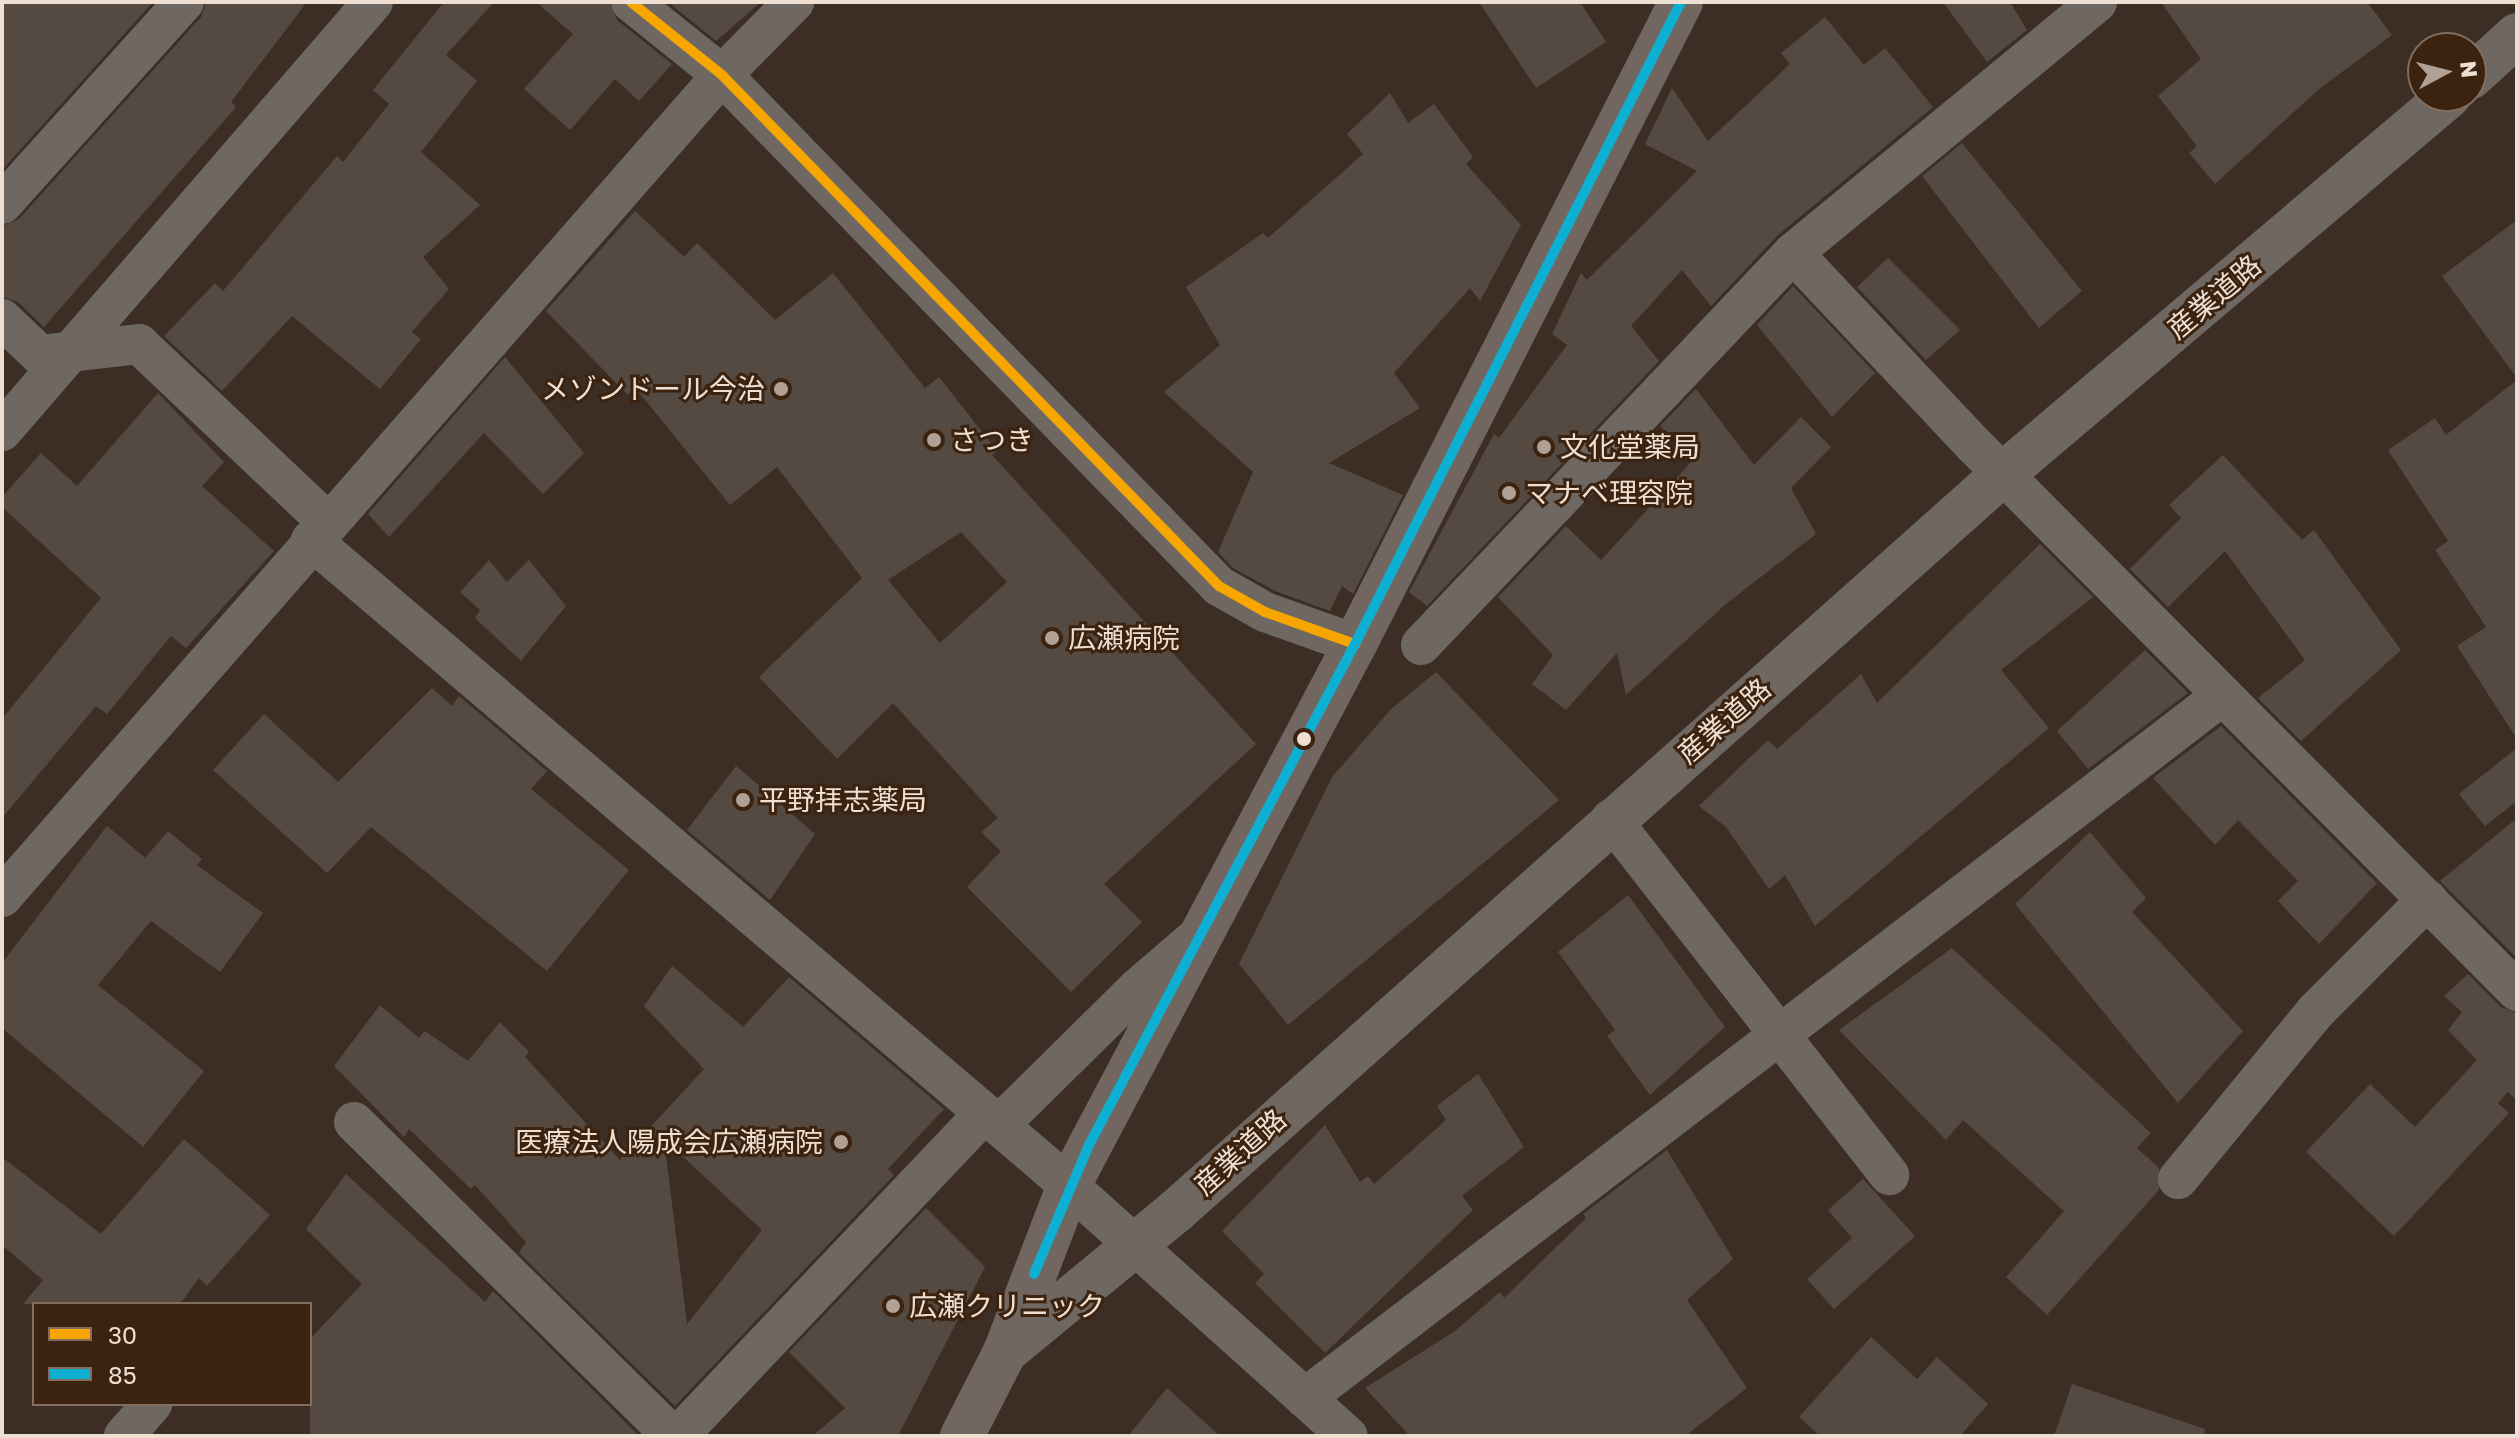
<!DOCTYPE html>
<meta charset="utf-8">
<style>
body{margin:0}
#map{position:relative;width:2519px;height:1438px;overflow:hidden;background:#3c2e24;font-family:"Golos Text","Noto Sans JP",sans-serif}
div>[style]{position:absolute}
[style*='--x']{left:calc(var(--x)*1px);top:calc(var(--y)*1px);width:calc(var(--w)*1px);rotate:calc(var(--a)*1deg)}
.building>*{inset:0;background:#554a42}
.minor>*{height:40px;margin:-20px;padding:0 20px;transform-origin:20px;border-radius:20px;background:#6f6862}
.tertiary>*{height:44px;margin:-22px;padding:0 22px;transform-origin:22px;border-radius:22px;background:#6f6862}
.primary>*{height:44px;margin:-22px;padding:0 22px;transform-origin:22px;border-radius:22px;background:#726760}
.bus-1>*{height:10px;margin:-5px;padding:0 5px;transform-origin:5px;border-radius:5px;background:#f7a600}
.bus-2>*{height:10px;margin:-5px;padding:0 5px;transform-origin:5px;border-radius:5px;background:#0dafd3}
.dots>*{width:22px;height:22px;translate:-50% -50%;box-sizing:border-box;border:4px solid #3b230f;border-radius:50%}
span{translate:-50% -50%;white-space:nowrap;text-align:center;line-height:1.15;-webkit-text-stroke:6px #3b230f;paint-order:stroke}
.street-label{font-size:28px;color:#efdfd3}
.poi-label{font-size:28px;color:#efdfd3}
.right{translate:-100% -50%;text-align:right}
.left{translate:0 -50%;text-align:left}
.frame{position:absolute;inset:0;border:4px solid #efdfd3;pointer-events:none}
.legend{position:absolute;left:32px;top:1302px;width:280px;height:104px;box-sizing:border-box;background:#3b230f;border:2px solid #836e5d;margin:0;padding:10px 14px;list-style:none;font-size:24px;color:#efdfd3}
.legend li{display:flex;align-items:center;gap:16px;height:40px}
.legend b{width:40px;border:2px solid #836e5d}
.north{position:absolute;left:2407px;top:32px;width:80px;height:80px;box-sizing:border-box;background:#3b230f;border:2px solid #836e5d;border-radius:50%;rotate:83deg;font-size:22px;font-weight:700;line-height:32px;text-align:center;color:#efdfd3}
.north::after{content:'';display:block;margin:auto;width:28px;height:36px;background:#b0a196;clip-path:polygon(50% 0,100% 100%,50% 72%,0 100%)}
</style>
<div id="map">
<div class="building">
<i style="clip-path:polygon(2px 2px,153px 2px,2px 170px)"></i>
<i style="clip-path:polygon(206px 2px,307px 2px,231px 102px,236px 107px,44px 327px,18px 302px,2px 297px,2px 226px,19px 219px,201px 17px)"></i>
<i style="clip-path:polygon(444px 2px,494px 2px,446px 55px,477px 81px,421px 152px,480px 205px,423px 257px,449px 289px,412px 332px,421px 339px,380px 389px,292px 316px,222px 391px,164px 336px,215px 283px,223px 291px,337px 156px,343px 162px,389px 104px,373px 90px)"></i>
<i style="clip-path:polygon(536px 2px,609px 2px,617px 20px,672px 64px,639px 101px,615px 79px,570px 130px,524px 89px,573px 34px)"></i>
<i style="clip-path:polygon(668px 2px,761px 2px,716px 41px)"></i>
<i style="clip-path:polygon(1479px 2px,1580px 2px,1606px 42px,1536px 88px)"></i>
<i style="clip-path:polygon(1943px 2px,2010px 2px,2027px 30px,1987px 62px)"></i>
<i style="clip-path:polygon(2161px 2px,2367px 2px,2392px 35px,2319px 89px,2215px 184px,2189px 153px,2197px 146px,2158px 96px,2201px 59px)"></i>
<i style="clip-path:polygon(1825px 17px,1864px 65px,1885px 48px,1933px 107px,1778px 235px,1711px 306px,1682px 270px,1631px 326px,1659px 361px,1427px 606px,1409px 592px,1494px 434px,1499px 438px,1567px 345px,1552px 334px,1581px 273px,1587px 280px,1697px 171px,1645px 144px,1672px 88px,1708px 141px,1790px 64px,1781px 53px)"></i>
<i style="clip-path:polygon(1390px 93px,1408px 123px,1434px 104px,1473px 157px,1466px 164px,1521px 225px,1480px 301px,1470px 288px,1394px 373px,1420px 408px,1329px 463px,1403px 495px,1353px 594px,1342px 586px,1330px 611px,1275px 591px,1233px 568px,1218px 552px,1253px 472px,1164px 392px,1220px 345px,1186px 287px,1263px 233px,1268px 238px,1363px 154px,1347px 134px)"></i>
<i style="clip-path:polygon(1962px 143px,2082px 291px,2039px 328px,1922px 176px)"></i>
<i style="clip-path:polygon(evenodd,635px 211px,684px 257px,697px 243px,775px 320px,833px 273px,925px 388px,939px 377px,997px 451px,992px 455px,1256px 744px,1104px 884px,1142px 922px,1071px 992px,967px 887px,1001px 851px,981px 832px,998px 818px,893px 703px,837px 759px,759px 677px,862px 578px,777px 467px,730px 505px,634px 386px,628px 395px,546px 311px,635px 211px,961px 532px,1007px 582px,940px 643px,888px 580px,961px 532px)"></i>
<i style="clip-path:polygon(2517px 220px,2517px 378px,2442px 276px)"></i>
<i style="clip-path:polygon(1888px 258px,1960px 330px,1926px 360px,1857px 287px)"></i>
<i style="clip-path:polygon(1793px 286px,1875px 373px,1832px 417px,1757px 325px)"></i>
<i style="clip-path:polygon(505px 357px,584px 453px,543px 494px,484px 433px,389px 537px,368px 514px)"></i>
<i style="clip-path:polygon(2517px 380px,2517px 739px,2457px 646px,2486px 627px,2435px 550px,2448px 541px,2388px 450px,2435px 418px,2446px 435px)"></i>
<i style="clip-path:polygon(1696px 389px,1754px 465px,1801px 417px,1831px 447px,1791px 488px,1816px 534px,1726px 604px,1626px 695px,1617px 653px,1566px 710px,1532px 684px,1553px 655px,1498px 597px,1566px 526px,1601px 560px,1694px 459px,1660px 426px)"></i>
<i style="clip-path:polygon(158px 393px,224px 462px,202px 486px,274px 551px,186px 648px,171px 636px,107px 714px,96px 706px,2px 818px,2px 719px,101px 598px,2px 507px,2px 497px,41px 453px,77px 486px)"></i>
<i style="clip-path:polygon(2223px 455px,2302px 540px,2314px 530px,2401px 650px,2301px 741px,2258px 698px,2305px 660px,2225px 551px,2168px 607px,2130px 569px,2181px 518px,2169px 505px)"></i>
<i style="clip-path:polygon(2040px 544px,2093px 597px,2001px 670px,2049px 728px,1815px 926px,1785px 875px,1769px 889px,1726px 827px,1699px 806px,1768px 740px,1777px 749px,1861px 674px,1877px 703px)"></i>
<i style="clip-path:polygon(489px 560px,507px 582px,529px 560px,566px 606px,521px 661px,475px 618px,480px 610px,460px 592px)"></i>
<i style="clip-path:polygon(2145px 650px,2188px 693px,2088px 769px,2057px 731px)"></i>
<i style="clip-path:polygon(1436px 672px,1559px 800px,1288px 1025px,1239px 964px,1332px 777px,1391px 709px)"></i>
<i style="clip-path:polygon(432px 688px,452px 706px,459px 696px,547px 771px,531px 789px,629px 870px,547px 971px,371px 827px,327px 873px,213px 770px,264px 714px,338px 782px)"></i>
<i style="clip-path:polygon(2221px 726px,2377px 883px,2319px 944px,2278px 901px,2298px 881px,2238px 820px,2215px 845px,2153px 778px)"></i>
<i style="clip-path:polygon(2517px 748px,2517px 801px,2485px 826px,2459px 794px)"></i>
<i style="clip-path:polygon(736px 766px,815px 834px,770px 900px,687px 830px)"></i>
<i style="clip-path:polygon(2517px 818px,2517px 958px,2440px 881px)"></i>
<i style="clip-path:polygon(107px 826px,145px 858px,168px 831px,202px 859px,197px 865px,263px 913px,220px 972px,151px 921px,98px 985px,204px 1071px,143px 1147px,2px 1028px,2px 963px)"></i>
<i style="clip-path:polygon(2090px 832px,2146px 898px,2132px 912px,2243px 1031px,2178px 1103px,2015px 904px)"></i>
<i style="clip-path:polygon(1628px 895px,1725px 1027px,1650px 1095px,1607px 1036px,1615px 1030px,1558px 952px)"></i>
<i style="clip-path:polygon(1952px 948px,2151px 1133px,2137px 1148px,2159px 1168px,2159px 1190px,2047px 1315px,2006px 1277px,2064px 1211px,1963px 1120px,1946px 1140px,1839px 1030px)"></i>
<i style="clip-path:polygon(evenodd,672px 966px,743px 1027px,789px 977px,944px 1109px,888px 1169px,894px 1175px,675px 1406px,519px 1253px,526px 1242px,475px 1185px,471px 1189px,409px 1129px,404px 1137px,334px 1066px,380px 1005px,419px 1038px,425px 1031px,468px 1061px,500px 1022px,529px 1052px,525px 1057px,620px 1160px,704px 1069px,644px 1006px,672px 966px,664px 1139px,762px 1230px,687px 1324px,664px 1139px)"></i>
<i style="clip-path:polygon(2468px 974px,2501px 1007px,2517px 1013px,2517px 1101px,2508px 1092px,2498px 1103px,2509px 1113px,2394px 1236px,2306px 1152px,2370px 1084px,2415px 1127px,2477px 1060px,2448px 1030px,2462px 1012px,2444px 996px)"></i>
<i style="clip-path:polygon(1478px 1074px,1524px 1147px,1462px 1196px,1473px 1210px,1325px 1353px,1255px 1283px,1264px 1274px,1222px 1231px,1325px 1125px,1360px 1182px,1368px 1176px,1374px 1184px,1446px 1120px,1437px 1106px)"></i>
<i style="clip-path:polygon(184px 1139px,270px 1215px,207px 1286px,199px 1278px,180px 1304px,23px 1304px,43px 1280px,2px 1245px,2px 1157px,101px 1234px)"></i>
<i style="clip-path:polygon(1667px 1150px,1733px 1259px,1687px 1300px,1747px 1388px,1685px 1436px,1410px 1436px,1365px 1388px,1455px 1331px,1500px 1292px,1504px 1298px,1586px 1218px,1583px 1214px)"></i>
<i style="clip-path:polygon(346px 1174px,485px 1302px,493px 1291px,639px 1436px,310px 1436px,310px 1339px,362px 1284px,306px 1229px)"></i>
<i style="clip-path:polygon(1863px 1179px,1915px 1236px,1834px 1309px,1807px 1279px,1852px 1238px,1828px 1210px)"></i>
<i style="clip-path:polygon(926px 1208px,985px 1267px,898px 1436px,813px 1436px,845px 1408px,789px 1352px)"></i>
<i style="clip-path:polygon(1871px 1337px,1917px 1379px,1937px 1357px,1988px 1404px,1960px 1436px,1820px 1436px,1799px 1417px)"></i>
<i style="clip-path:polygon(2072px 1384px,2205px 1429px,2204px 1436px,2054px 1436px)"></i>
<i style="clip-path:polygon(1167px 1388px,1220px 1436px,1128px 1436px)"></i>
</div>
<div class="minor">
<i style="--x:631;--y:2;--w:117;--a:38.7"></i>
<i style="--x:722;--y:75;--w:713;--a:45.8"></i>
<i style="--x:1219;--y:586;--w:53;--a:29.5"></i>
<i style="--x:1265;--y:612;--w:96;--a:19.6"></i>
<i style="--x:2;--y:204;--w:272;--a:-48"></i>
<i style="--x:1793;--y:253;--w:264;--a:46.7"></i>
<i style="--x:1974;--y:445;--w:770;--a:45.16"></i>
<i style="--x:2;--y:319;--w:52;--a:43.5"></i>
<i style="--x:40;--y:355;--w:100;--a:-6.3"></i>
<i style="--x:139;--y:344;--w:259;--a:43.4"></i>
<i style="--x:2;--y:431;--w:567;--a:-49.15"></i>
<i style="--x:311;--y:540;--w:970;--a:40.4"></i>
<i style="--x:1050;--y:1169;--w:400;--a:41.9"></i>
<i style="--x:1421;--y:645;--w:540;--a:-46.5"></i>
<i style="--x:1793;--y:253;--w:394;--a:-39.5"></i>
<i style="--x:1611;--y:819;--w:452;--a:52"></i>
<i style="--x:2;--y:897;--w:1093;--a:-48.78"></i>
<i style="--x:722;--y:75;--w:103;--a:-45.4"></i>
<i style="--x:354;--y:1122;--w:447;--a:44.6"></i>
<i style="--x:999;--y:1125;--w:195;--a:-44.6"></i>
<i style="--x:1138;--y:988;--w:78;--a:-40.8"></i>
<i style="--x:2178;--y:1179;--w:219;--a:-50.6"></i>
<i style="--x:2317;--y:1010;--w:156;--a:-45"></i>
<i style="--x:1305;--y:1398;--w:1156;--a:-37.44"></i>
<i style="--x:124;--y:1436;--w:43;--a:-48.8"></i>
<i style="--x:678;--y:1436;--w:445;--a:-46.5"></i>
</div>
<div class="tertiary">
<i style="--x:2471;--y:77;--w:62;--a:-42.4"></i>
<i style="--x:1005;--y:1352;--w:222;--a:-39.5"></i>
<i style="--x:1176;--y:1211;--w:1108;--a:-41.71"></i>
<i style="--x:2003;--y:474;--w:585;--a:-40.28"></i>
</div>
<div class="primary">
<i style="--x:962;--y:1436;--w:94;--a:-62.9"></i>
<i style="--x:1005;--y:1352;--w:179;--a:-69"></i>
<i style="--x:1069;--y:1185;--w:612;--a:-62.14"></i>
<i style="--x:1355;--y:644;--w:720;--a:-63.08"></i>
</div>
<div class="bus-1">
<i style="--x:631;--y:2;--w:117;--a:38.7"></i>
<i style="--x:722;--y:75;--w:713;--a:45.8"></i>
<i style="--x:1219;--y:586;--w:53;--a:29.5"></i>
<i style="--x:1265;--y:612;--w:96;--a:19.6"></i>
</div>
<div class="bus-2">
<i style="--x:1034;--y:1274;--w:142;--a:-66.9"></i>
<i style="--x:1090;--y:1143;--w:565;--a:-62.03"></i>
<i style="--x:1355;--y:644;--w:720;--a:-63.08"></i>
</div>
<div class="dots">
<i style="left:781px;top:389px;background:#b0a196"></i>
<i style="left:934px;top:440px;background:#b0a196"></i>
<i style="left:1544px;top:447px;background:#b0a196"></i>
<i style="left:1509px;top:493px;background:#b0a196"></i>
<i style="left:1052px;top:638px;background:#b0a196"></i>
<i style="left:1304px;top:739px;background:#efdfd3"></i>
<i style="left:743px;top:800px;background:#b0a196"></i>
<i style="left:841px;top:1142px;background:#b0a196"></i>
<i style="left:893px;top:1306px;background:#b0a196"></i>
</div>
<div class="street-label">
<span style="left:2214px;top:297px;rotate:-40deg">産業道路</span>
<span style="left:1724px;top:721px;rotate:-41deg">産業道路</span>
<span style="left:1240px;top:1152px;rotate:-42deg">産業道路</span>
</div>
<div class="poi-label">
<span class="right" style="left:765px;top:389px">メゾンドール今治</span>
<span class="left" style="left:950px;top:440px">さつき</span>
<span class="left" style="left:1560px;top:447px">文化堂薬局</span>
<span class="left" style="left:1525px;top:493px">マナベ理容院</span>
<span class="left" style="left:1068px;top:638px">広瀬病院</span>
<span class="left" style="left:759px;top:800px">平野拝志薬局</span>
<span class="right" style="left:823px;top:1142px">医療法人陽成会広瀬病院</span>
<span class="left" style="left:909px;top:1306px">広瀬クリニック</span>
</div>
<div class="frame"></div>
<ul class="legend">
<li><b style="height:10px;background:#f7a600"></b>30</li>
<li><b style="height:10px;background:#0dafd3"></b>85</li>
</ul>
<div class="north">N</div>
</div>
